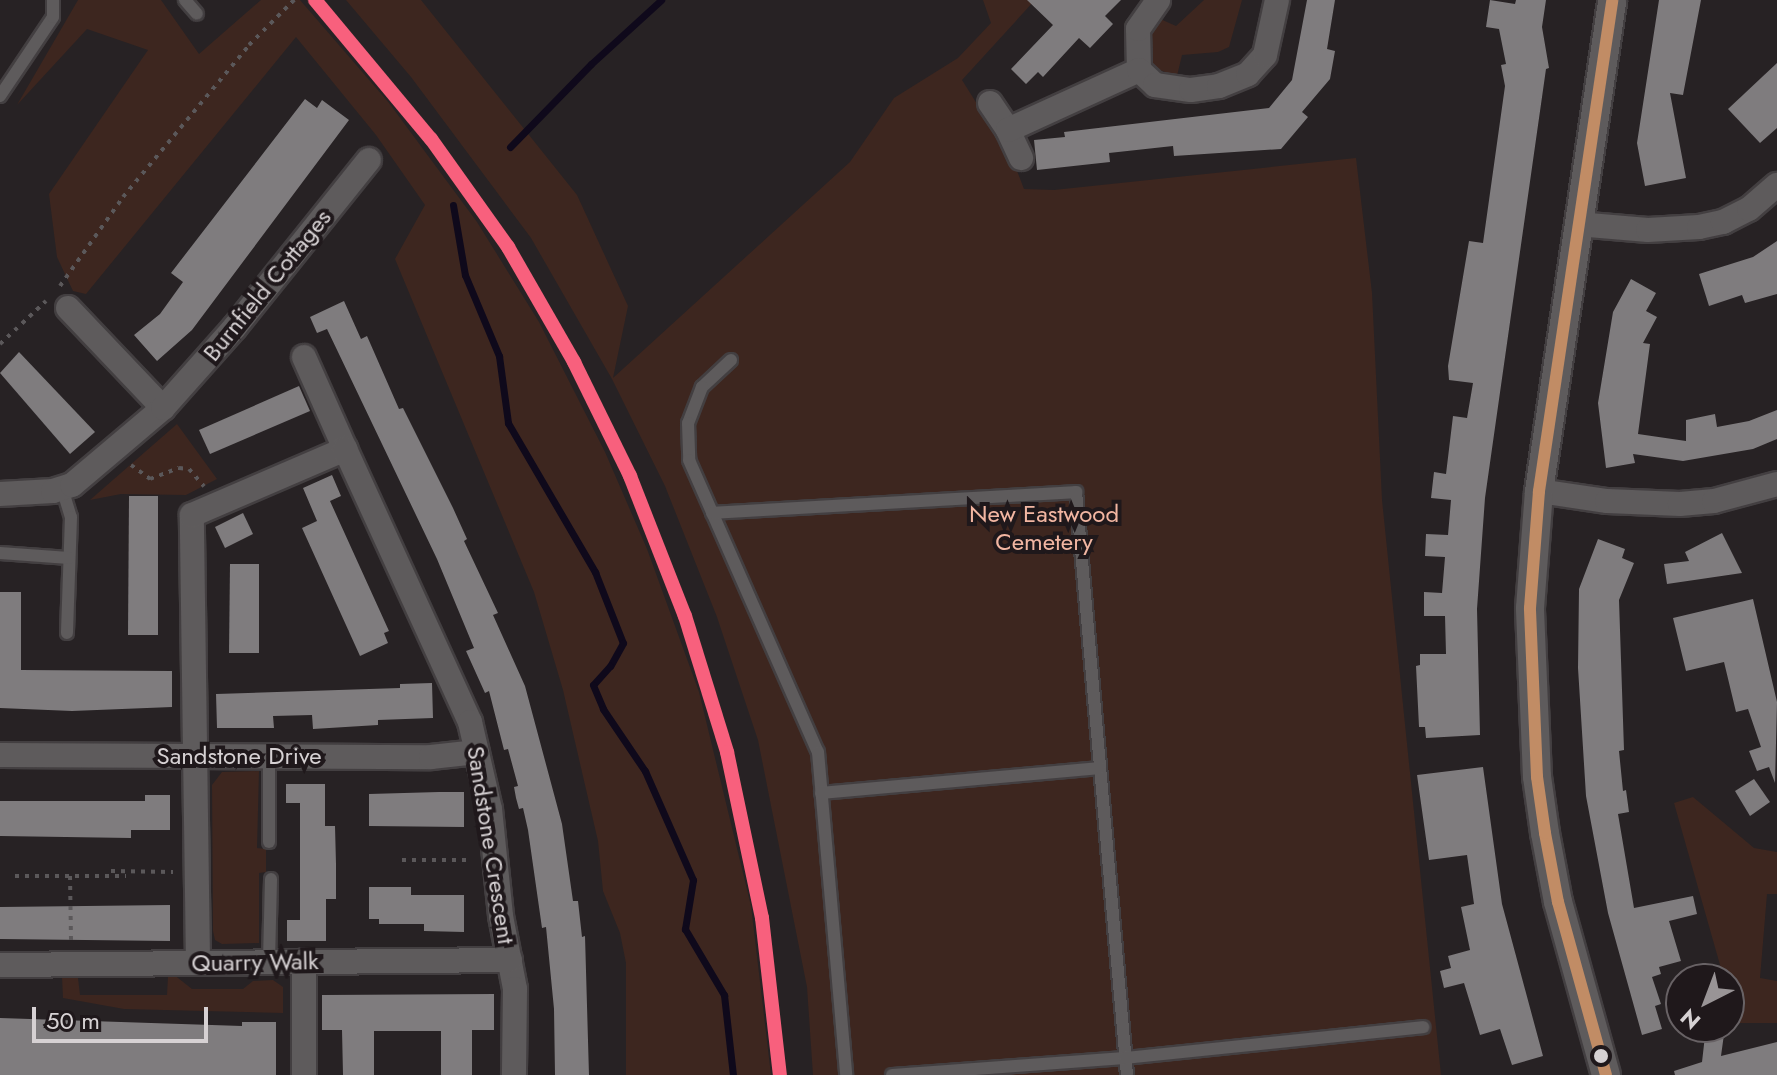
<!DOCTYPE html>
<style>
body{margin:0}
#map{position:relative;width:1777px;height:1075px;overflow:hidden;background:#272224;font-family:Jost,sans-serif}
div>[style]{position:absolute}
[style*='--x']{left:calc(var(--x)*1px);top:calc(var(--y)*1px);width:calc(var(--w)*1px);rotate:calc(var(--a)*1deg)}
.green>*{inset:0;background:#3d261f}
.stream>*{height:7px;margin:-3.5px;padding:0 3.5px;transform-origin:3.5px;border-radius:3.5px;background:#0f091b}
.building>*{inset:0;background:#7f7c7e}
.path>*{height:4px;margin-top:-2px;transform-origin:0;background:repeating-linear-gradient(90deg,#5b585a 0 4px,transparent 0 10px)}
.roads{filter:drop-shadow(2px 0 #433f41) drop-shadow(-2px 0 #433f41) drop-shadow(0 2px #433f41) drop-shadow(0 -2px #433f41)}
.service>*{height:12px;margin:-6px;padding:0 6px;transform-origin:6px;border-radius:6px;background:#5e5b5c}
.minor>*{height:24px;margin:-12px;padding:0 12px;transform-origin:12px;border-radius:12px;background:#5e5b5c}
.tertiary>*{height:28px;margin:-14px;padding:0 14px;transform-origin:14px;border-radius:14px;background:#5e5b5c}
.bus-1>*{height:12px;margin:-6px;padding:0 6px;transform-origin:6px;border-radius:6px;background:#c18c65}
.rail-1>*{height:14px;margin:-7px;padding:0 7px;transform-origin:7px;border-radius:7px;background:#f8607d}
.dots>*{width:22px;height:22px;translate:-50% -50%;box-sizing:border-box;border:4px solid #1f181b;border-radius:50%}
span{translate:-50% -50%;white-space:nowrap;text-align:center;line-height:1.15;-webkit-text-stroke:8px #1f181b;paint-order:stroke}
.street-label{font-size:24px;color:#d6d1d3}
.park-label{font-size:24px;color:#f2b6a2}
.north{position:absolute;left:1665px;top:963px;width:80px;height:80px;box-sizing:border-box;background:#1f181b;border:2px solid #686265;border-radius:50%;rotate:222deg;font-size:22px;font-weight:700;line-height:32px;text-align:center;color:#d6d1d3}
.north::after{content:'';display:block;margin:auto;width:28px;height:36px;background:#999496;clip-path:polygon(50% 0,100% 100%,50% 72%,0 100%)}
.scale{position:absolute;left:32px;top:1007px;width:176px;height:36px;box-sizing:border-box;border:4px solid #d6d1d3;border-top:0;padding-left:10px;font-size:24px;line-height:28px;white-space:nowrap;color:#d6d1d3;-webkit-text-stroke:6px #1f181b;paint-order:stroke}
</style>
<div id="map">
<div class="green">
<i style="clip-path:polygon(78px 0,161px 0,199px 54px,261px 0,300px 0,389px 103px,477px 222px,539px 322px,605px 452px,647px 549px,699px 692px,751px 906px,771px 1075px,626px 1075px,626px 963px,620px 933px,603px 891px,598px 841px,563px 690px,534px 592px,395px 259px,425px 205px,376px 135px,296px 37px,86px 294px,73px 291px,57px 257px,49px 194px,148px 50px,87px 29px,17px 105px)"></i>
<i style="clip-path:polygon(346px 0,421px 0,577px 195px,628px 306px,613px 378px,850px 162px,894px 98px,958px 58px,991px 23px,983px 0,1035px 0,962px 80px,1014px 163px,1024px 189px,1054px 190px,1356px 158px,1372px 293px,1382px 500px,1441px 1075px,813px 1075px,807px 987px,758px 740px,717px 617px,665px 486px,612px 379px,531px 238px,411px 77px)"></i>
<i style="clip-path:polygon(1204px 0,1242px 0,1229px 47px,1218px 52px,1182px 55px,1177px 76px,1148px 66px,1148px 29px,1158px 18px,1176px 26px)"></i>
<i style="clip-path:polygon(177px 424px,217px 479px,186px 495px,121px 494px,90px 500px)"></i>
<i style="clip-path:polygon(259px 771px,257px 848px,266px 849px,266px 872px,259px 873px,259px 943px,222px 944px,215px 940px,213px 931px,212px 785px,222px 772px)"></i>
<i style="clip-path:polygon(1693px 797px,1754px 848px,1777px 852px,1777px 894px,1767px 894px,1760px 978px,1777px 981px,1777px 1023px,1739px 1023px,1729px 995px,1729px 979px,1724px 979px,1674px 803px)"></i>
<i style="clip-path:polygon(173px 974px,192px 989px,243px 989px,253px 981px,273px 980px,283px 987px,283px 1013px,124px 1009px,63px 998px,62px 977px,78px 978px,80px 995px,167px 995px,168px 977px)"></i>
</div>
<div class="stream">
<i style="--x:510;--y:147;--w:116;--a:-45.7"></i>
<i style="--x:591;--y:64;--w:95;--a:-42.4"></i>
<i style="--x:453;--y:205;--w:71;--a:80.3"></i>
<i style="--x:465;--y:275;--w:88;--a:67.2"></i>
<i style="--x:499;--y:356;--w:68;--a:82.3"></i>
<i style="--x:508;--y:423;--w:173;--a:59.7"></i>
<i style="--x:595;--y:572;--w:76;--a:68.5"></i>
<i style="--x:623;--y:643;--w:26;--a:119"></i>
<i style="--x:610;--y:666;--w:25;--a:132"></i>
<i style="--x:593;--y:685;--w:26;--a:67"></i>
<i style="--x:603;--y:709;--w:75;--a:55.9"></i>
<i style="--x:645;--y:771;--w:119;--a:66.2"></i>
<i style="--x:693;--y:880;--w:50;--a:99.3"></i>
<i style="--x:685;--y:929;--w:77;--a:59.4"></i>
<i style="--x:724;--y:995;--w:81;--a:83.6"></i>
</div>
<div class="building">
<i style="clip-path:polygon(1027px 0,1121px 0,1105px 16px,1113px 24px,1090px 48px,1079px 38px,1043px 77px,1038px 72px,1026px 84px,1011px 69px,1053px 25px)"></i>
<i style="clip-path:polygon(1307px 0,1335px 0,1327px 49px,1335px 51px,1330px 79px,1302px 112px,1308px 117px,1281px 149px,1174px 156px,1173px 146px,1109px 153px,1110px 162px,1037px 170px,1034px 140px,1065px 137px,1064px 132px,1269px 108px,1292px 80px)"></i>
<i style="clip-path:polygon(1490px 0,1515px 4px,1516px 0,1546px 0,1542px 27px,1549px 68px,1546px 69px,1485px 498px,1477px 609px,1480px 735px,1426px 738px,1425px 727px,1419px 727px,1416px 666px,1420px 665px,1420px 654px,1446px 654px,1445px 616px,1424px 616px,1424px 592px,1442px 593px,1445px 557px,1425px 556px,1426px 534px,1448px 535px,1451px 500px,1431px 498px,1434px 472px,1446px 474px,1453px 416px,1467px 418px,1473px 383px,1449px 380px,1448px 366px,1469px 241px,1483px 243px,1505px 86px,1501px 65px,1506px 64px,1499px 29px,1486px 27px)"></i>
<i style="clip-path:polygon(1659px 0,1701px 0,1683px 95px,1670px 93px,1686px 178px,1645px 186px,1637px 143px)"></i>
<i style="clip-path:polygon(1777px 63px,1777px 128px,1760px 143px,1728px 109px)"></i>
<i style="clip-path:polygon(305px 99px,317px 108px,322px 100px,349px 120px,192px 330px,157px 361px,134px 335px,160px 314px,183px 282px,171px 273px)"></i>
<i style="clip-path:polygon(1777px 241px,1777px 294px,1745px 303px,1742px 295px,1709px 306px,1699px 274px,1753px 257px)"></i>
<i style="clip-path:polygon(1631px 279px,1656px 293px,1646px 311px,1657px 317px,1643px 343px,1650px 344px,1638px 434px,1686px 441px,1686px 420px,1715px 414px,1717px 427px,1749px 421px,1777px 410px,1777px 439px,1753px 449px,1683px 461px,1633px 454px,1635px 463px,1606px 468px,1598px 403px,1613px 312px)"></i>
<i style="clip-path:polygon(344px 301px,361px 339px,367px 336px,399px 409px,403px 408px,453px 508px,467px 539px,464px 541px,498px 613px,493px 615px,525px 686px,562px 824px,573px 901px,578px 901px,582px 937px,585px 936px,589px 1075px,555px 1075px,554px 1009px,546px 927px,542px 928px,528px 830px,523px 808px,519px 809px,516px 798px,514px 787px,518px 786px,508px 749px,504px 750px,489px 691px,485px 693px,466px 651px,474px 648px,437px 559px,327px 329px,317px 333px,310px 317px)"></i>
<i style="clip-path:polygon(19px 352px,95px 432px,70px 454px,0 373px)"></i>
<i style="clip-path:polygon(299px 386px,310px 411px,210px 454px,199px 430px)"></i>
<i style="clip-path:polygon(332px 475px,341px 496px,330px 501px,389px 631px,384px 633px,388px 643px,360px 656px,302px 528px,317px 521px,303px 488px)"></i>
<i style="clip-path:polygon(129px 496px,158px 496px,158px 635px,128px 635px)"></i>
<i style="clip-path:polygon(243px 513px,253px 534px,225px 548px,215px 527px)"></i>
<i style="clip-path:polygon(1722px 533px,1742px 573px,1667px 584px,1664px 564px,1689px 561px,1685px 552px)"></i>
<i style="clip-path:polygon(1598px 539px,1625px 549px,1622px 558px,1634px 563px,1619px 600px,1624px 750px,1619px 751px,1623px 791px,1626px 790px,1629px 812px,1618px 814px,1634px 908px,1693px 896px,1697px 914px,1669px 921px,1681px 961px,1659px 967px,1661px 974px,1652px 977px,1661px 1004px,1655px 1006px,1662px 1029px,1642px 1035px,1608px 913px,1586px 796px,1578px 668px,1579px 589px)"></i>
<i style="clip-path:polygon(230px 564px,259px 564px,259px 653px,229px 653px)"></i>
<i style="clip-path:polygon(0 592px,21px 592px,21px 670px,172px 671px,172px 707px,72px 711px,0 708px)"></i>
<i style="clip-path:polygon(1753px 599px,1777px 702px,1775px 783px,1769px 767px,1757px 771px,1749px 751px,1761px 747px,1748px 709px,1736px 712px,1724px 662px,1686px 671px,1673px 618px)"></i>
<i style="clip-path:polygon(432px 683px,433px 718px,378px 720px,378px 725px,313px 729px,312px 715px,273px 716px,274px 728px,217px 728px,216px 694px,400px 688px,400px 684px)"></i>
<i style="clip-path:polygon(1483px 767px,1502px 904px,1543px 1056px,1512px 1065px,1500px 1029px,1480px 1035px,1464px 983px,1444px 988px,1440px 971px,1451px 968px,1448px 956px,1470px 950px,1461px 907px,1474px 904px,1467px 855px,1429px 860px,1417px 775px)"></i>
<i style="clip-path:polygon(1754px 779px,1770px 802px,1750px 816px,1735px 791px)"></i>
<i style="clip-path:polygon(286px 784px,325px 784px,325px 826px,335px 826px,336px 864px,336px 899px,326px 899px,326px 941px,287px 941px,287px 920px,300px 920px,300px 803px,286px 803px)"></i>
<i style="clip-path:polygon(439px 792px,464px 792px,464px 827px,369px 826px,369px 794px)"></i>
<i style="clip-path:polygon(145px 795px,170px 795px,170px 830px,131px 830px,131px 838px,0 836px,0 801px,145px 801px)"></i>
<i style="clip-path:polygon(369px 887px,411px 887px,411px 895px,464px 895px,464px 932px,424px 931px,424px 924px,379px 924px,379px 919px,369px 919px)"></i>
<i style="clip-path:polygon(170px 905px,170px 941px,0 939px,0 907px)"></i>
<i style="clip-path:polygon(494px 994px,494px 1030px,472px 1030px,472px 1075px,441px 1075px,441px 1031px,374px 1031px,374px 1075px,343px 1075px,342px 1030px,322px 1030px,322px 995px)"></i>
<i style="clip-path:polygon(0 1018px,242px 1026px,242px 1022px,276px 1022px,276px 1075px,0 1075px)"></i>
<i style="clip-path:polygon(1706px 1027px,1725px 1027px,1721px 1056px,1777px 1042px,1777px 1075px,1675px 1075px,1674px 1071px,1702px 1062px)"></i>
</div>
<div class="path">
<i style="--x:60;--y:286;--w:109;--a:-54.7"></i>
<i style="--x:123;--y:197;--w:197;--a:-50.3"></i>
<i style="--x:249;--y:45;--w:64;--a:-45"></i>
<i style="--x:0;--y:344;--w:63;--a:-43.1"></i>
<i style="--x:131;--y:465;--w:24;--a:36"></i>
<i style="--x:150;--y:479;--w:31;--a:-21"></i>
<i style="--x:179;--y:468;--w:10;--a:6"></i>
<i style="--x:189;--y:469;--w:23;--a:49"></i>
<i style="--x:402;--y:860;--w:70;--a:0"></i>
<i style="--x:111;--y:871;--w:62;--a:0.9"></i>
<i style="--x:15;--y:876;--w:111;--a:0"></i>
<i style="--x:70;--y:876;--w:66;--a:89.1"></i>
</div>
<div class="roads">
<div class="service">
<i style="--x:185;--y:0;--w:18;--a:49"></i>
<i style="--x:0;--y:96;--w:95;--a:-56.1"></i>
<i style="--x:53;--y:17;--w:17;--a:-90"></i>
<i style="--x:731;--y:360;--w:40;--a:137"></i>
<i style="--x:702;--y:387;--w:39;--a:111"></i>
<i style="--x:688;--y:423;--w:37;--a:88"></i>
<i style="--x:689;--y:460;--w:319;--a:66.2"></i>
<i style="--x:818;--y:752;--w:324;--a:85"></i>
<i style="--x:62;--y:488;--w:30;--a:73"></i>
<i style="--x:71;--y:517;--w:116;--a:92"></i>
<i style="--x:712;--y:513;--w:365;--a:-3.3"></i>
<i style="--x:1076;--y:492;--w:585;--a:85"></i>
<i style="--x:0;--y:553;--w:69;--a:4.1"></i>
<i style="--x:269;--y:755;--w:87;--a:90"></i>
<i style="--x:821;--y:793;--w:280;--a:-5.1"></i>
<i style="--x:269;--y:961;--w:82;--a:-88.6"></i>
<i style="--x:892;--y:1075;--w:234;--a:-4.2"></i>
<i style="--x:1125;--y:1058;--w:300;--a:-5.9"></i>
</div>
<div class="minor">
<i style="--x:1139;--y:70;--w:41;--a:-91.4"></i>
<i style="--x:1138;--y:29;--w:35;--a:-55"></i>
<i style="--x:990;--y:103;--w:32;--a:56"></i>
<i style="--x:1008;--y:130;--w:31;--a:65"></i>
<i style="--x:1008;--y:130;--w:144;--a:-24.6"></i>
<i style="--x:1139;--y:70;--w:22;--a:43"></i>
<i style="--x:1155;--y:85;--w:36;--a:8"></i>
<i style="--x:1191;--y:90;--w:28;--a:-8"></i>
<i style="--x:1219;--y:86;--w:31;--a:-22"></i>
<i style="--x:1248;--y:74;--w:25;--a:-48"></i>
<i style="--x:1265;--y:55;--w:56;--a:-77.7"></i>
<i style="--x:1577;--y:224;--w:71;--a:4.8"></i>
<i style="--x:1648;--y:230;--w:51;--a:-3.4"></i>
<i style="--x:1699;--y:227;--w:25;--a:-12"></i>
<i style="--x:1723;--y:222;--w:29;--a:-27"></i>
<i style="--x:1749;--y:209;--w:37;--a:-41"></i>
<i style="--x:68;--y:308;--w:138;--a:46.5"></i>
<i style="--x:304;--y:357;--w:101;--a:66"></i>
<i style="--x:1539;--y:491;--w:69;--a:8.4"></i>
<i style="--x:1607;--y:501;--w:73;--a:2.4"></i>
<i style="--x:1680;--y:504;--w:34;--a:-5"></i>
<i style="--x:1714;--y:501;--w:65;--a:-15.1"></i>
<i style="--x:0;--y:494;--w:53;--a:-3.2"></i>
<i style="--x:53;--y:491;--w:20;--a:-18"></i>
<i style="--x:72;--y:485;--w:119;--a:-40.2"></i>
<i style="--x:163;--y:408;--w:108;--a:-48.4"></i>
<i style="--x:235;--y:327;--w:214;--a:-51.3"></i>
<i style="--x:0;--y:755;--w:431;--a:0.3"></i>
<i style="--x:431;--y:757;--w:46;--a:-6.2"></i>
<i style="--x:198;--y:962;--w:447;--a:-90.8"></i>
<i style="--x:192;--y:515;--w:167;--a:-23.3"></i>
<i style="--x:345;--y:449;--w:300;--a:65.4"></i>
<i style="--x:470;--y:722;--w:89;--a:77.1"></i>
<i style="--x:490;--y:809;--w:108;--a:84.1"></i>
<i style="--x:501;--y:916;--w:74;--a:79.1"></i>
<i style="--x:515;--y:989;--w:86;--a:90.7"></i>
<i style="--x:0;--y:965;--w:510;--a:-0.56"></i>
<i style="--x:304;--y:1075;--w:114;--a:-90"></i>
</div>
<div class="tertiary">
<i style="--x:1606;--y:1075;--w:180;--a:-105.5"></i>
<i style="--x:1558;--y:902;--w:70;--a:-100.7"></i>
<i style="--x:1545;--y:833;--w:57;--a:-98.1"></i>
<i style="--x:1537;--y:777;--w:169;--a:-92.4"></i>
<i style="--x:1530;--y:608;--w:117;--a:-85.6"></i>
<i style="--x:1539;--y:491;--w:496;--a:-81.5"></i>
</div>
</div>
<div class="bus-1">
<i style="--x:1606;--y:1075;--w:180;--a:-105.5"></i>
<i style="--x:1558;--y:902;--w:70;--a:-100.7"></i>
<i style="--x:1545;--y:833;--w:57;--a:-98.1"></i>
<i style="--x:1537;--y:777;--w:169;--a:-92.4"></i>
<i style="--x:1530;--y:608;--w:117;--a:-85.6"></i>
<i style="--x:1539;--y:491;--w:496;--a:-81.5"></i>
</div>
<div class="rail-1">
<i style="--x:315;--y:0;--w:181;--a:50.2"></i>
<i style="--x:431;--y:139;--w:133;--a:54.5"></i>
<i style="--x:508;--y:247;--w:133;--a:60.1"></i>
<i style="--x:574;--y:362;--w:127;--a:63.8"></i>
<i style="--x:630;--y:476;--w:150;--a:68.6"></i>
<i style="--x:685;--y:616;--w:142;--a:72.8"></i>
<i style="--x:727;--y:752;--w:170;--a:78.1"></i>
<i style="--x:762;--y:918;--w:158;--a:83.5"></i>
</div>
<div class="dots">
<i style="left:1601px;top:1056px;background:#d6d1d3"></i>
</div>
<div class="street-label">
<span style="left:267px;top:285px;rotate:-51deg">Burnfield Cottages</span>
<span style="left:239px;top:756px">Sandstone Drive</span>
<span style="left:491px;top:845px;rotate:81deg">Sandstone Crescent</span>
<span style="left:255px;top:962px;rotate:-1deg">Quarry Walk</span>
</div>
<div class="park-label">
<span style="left:1044px;top:528px">New Eastwood<br>Cemetery</span>
</div>
<div class="north">N</div>
<div class="scale">50 m</div>
</div>
